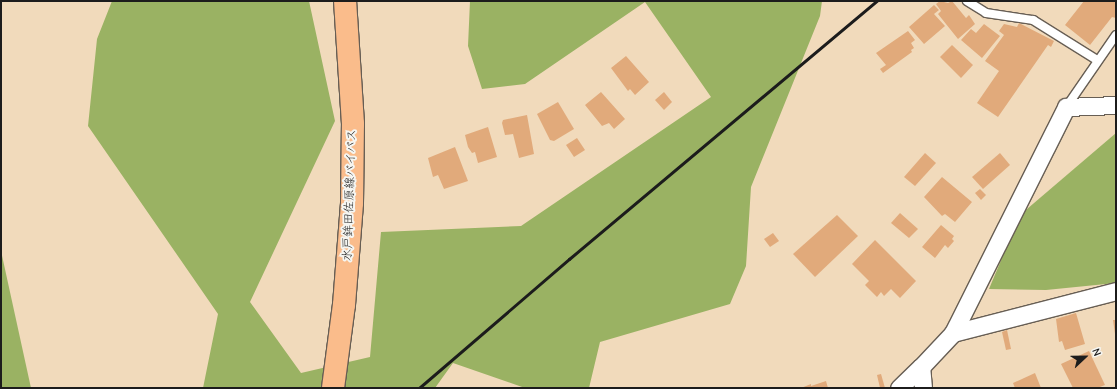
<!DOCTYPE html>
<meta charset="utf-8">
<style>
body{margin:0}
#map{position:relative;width:1117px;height:389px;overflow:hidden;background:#f1dabb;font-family:"Comic Neue","Klee One",sans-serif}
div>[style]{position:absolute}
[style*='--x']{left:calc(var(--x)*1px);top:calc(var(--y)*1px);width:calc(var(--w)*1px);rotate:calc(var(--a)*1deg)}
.forest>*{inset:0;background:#9ab263}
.building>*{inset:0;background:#e1aa7b}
.roads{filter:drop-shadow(1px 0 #675e54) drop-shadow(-1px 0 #675e54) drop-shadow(0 1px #675e54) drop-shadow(0 -1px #675e54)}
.lane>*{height:8px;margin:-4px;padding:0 4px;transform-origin:4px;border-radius:4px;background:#fff}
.street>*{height:17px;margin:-8.5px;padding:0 8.5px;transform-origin:8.5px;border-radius:8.5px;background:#fff}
.primary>*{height:22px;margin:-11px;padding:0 11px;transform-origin:11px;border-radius:11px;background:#fabc8b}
.rail>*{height:3px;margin:-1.5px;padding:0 1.5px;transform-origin:1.5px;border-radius:1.5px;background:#1c1c1c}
span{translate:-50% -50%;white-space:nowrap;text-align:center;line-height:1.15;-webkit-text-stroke:4px #f6f6f2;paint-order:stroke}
.street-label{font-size:12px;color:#1c1c1c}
.frame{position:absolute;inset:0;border:2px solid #1c1c1c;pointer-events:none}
.north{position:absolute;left:1065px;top:337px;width:40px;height:40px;-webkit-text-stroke:3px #f6f6f2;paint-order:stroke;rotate:68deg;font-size:11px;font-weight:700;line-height:16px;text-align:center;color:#1c1c1c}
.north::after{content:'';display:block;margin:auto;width:14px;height:18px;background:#1c1c1c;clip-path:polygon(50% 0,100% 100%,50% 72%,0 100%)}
</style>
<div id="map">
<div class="forest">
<i style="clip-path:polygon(112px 1px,309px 1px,335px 121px,250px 302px,301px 373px,370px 357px,381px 232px,521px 226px,711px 97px,645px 2px,525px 84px,482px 89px,468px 46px,470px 1px,822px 1px,820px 16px,751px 187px,746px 266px,730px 304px,600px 342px,589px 388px,525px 388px,453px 363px,435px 388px,203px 388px,218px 314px,88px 126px,97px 39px)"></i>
<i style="clip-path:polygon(1116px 133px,1116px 283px,1046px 290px,989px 289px,1020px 215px)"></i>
<i style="clip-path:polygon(1px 251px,31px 388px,1px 388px)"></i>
</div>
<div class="building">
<i style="clip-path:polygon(940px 1px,948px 3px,952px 1px,966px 18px,969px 15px,975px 24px,958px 39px,938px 14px,941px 11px,936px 4px)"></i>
<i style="clip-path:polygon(1084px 1px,1116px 1px,1116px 18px,1112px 17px,1090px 45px,1065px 25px)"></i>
<i style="clip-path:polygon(934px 5px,939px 10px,934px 14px,945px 26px,924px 44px,909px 27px)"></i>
<i style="clip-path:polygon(1019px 23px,1054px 41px,1051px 47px,1048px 45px,998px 117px,977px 103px,999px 71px,985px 61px,1004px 35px,999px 31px,1004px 24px,1017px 27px)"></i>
<i style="clip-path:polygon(984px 24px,1000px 36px,982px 58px,961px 40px,971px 29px,976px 33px)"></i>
<i style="clip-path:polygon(908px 31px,915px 40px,911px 43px,914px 48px,911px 50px,912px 52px,883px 73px,880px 69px,886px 65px,876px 53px)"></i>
<i style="clip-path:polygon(952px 45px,973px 65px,961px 78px,940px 57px)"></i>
<i style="clip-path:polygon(626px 56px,649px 82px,635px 95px,630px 89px,628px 91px,611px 68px)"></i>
<i style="clip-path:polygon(601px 92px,625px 119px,614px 129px,609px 123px,602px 126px,585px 105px)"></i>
<i style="clip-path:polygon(664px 92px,672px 102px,664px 110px,655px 100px)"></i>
<i style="clip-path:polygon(558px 102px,574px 129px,554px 141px,550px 140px,537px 114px)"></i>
<i style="clip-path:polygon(527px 115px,534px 154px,519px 158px,513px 134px,505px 135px,502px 123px,503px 120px)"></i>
<i style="clip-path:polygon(488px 127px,497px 157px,478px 163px,475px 152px,472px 153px,468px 147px,465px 135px)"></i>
<i style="clip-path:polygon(577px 138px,585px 150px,574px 157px,566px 145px)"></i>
<i style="clip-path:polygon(455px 147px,468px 181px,444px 189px,438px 175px,433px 177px,428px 158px)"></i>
<i style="clip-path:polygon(925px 153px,936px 163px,915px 186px,904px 177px)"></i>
<i style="clip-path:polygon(1000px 153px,1010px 165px,983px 189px,972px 177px)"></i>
<i style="clip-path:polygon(942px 177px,972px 202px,955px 222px,945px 214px,942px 216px,924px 197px)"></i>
<i style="clip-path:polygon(980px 189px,986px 195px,981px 200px,975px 193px)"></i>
<i style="clip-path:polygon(900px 213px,918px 229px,909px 238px,891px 223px)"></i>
<i style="clip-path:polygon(837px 215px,858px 236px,815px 277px,793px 254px)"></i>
<i style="clip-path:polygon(941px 225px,954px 236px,952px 239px,954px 241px,948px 248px,945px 245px,935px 258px,922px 247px)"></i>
<i style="clip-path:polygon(773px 233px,779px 241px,770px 247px,764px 239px)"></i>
<i style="clip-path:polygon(875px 240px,916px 281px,900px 298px,891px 289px,884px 296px,881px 292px,877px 297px,865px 285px,869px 281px,852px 264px)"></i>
<i style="clip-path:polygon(1076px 313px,1085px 344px,1065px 350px,1062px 341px,1059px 342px,1056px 319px)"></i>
<i style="clip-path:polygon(1113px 320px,1116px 320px,1116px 334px,1115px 334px)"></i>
<i style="clip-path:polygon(1007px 330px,1011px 349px,1006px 350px,1002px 332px)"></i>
<i style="clip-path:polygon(1089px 351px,1105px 385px,1097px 388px,1073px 388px,1061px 364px)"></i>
<i style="clip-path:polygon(1035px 373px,1041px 388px,1015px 388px,1013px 383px)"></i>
<i style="clip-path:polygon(881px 374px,885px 388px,880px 388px,877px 375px)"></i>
<i style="clip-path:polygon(826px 381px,828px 388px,801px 388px,811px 384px,811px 386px)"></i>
</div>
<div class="roads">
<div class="lane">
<i style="--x:967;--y:1;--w:22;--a:32"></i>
<i style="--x:986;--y:13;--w:48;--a:8.5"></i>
<i style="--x:1033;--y:20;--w:75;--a:32"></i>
<i style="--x:1067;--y:106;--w:86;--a:-55.4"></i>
</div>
<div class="street">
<i style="--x:953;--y:333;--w:253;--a:-63.4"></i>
<i style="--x:1066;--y:107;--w:50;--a:-2.3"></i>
<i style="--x:899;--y:388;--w:30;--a:-44"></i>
<i style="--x:923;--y:388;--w:21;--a:-95"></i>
<i style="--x:921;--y:367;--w:47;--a:-46.7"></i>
<i style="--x:953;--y:333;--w:168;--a:-14.4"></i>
</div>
<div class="primary">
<i style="--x:333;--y:388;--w:84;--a:-82.5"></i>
<i style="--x:344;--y:305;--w:102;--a:-85.5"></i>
<i style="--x:352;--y:203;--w:79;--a:-89.3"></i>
<i style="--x:353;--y:124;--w:123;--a:-93.7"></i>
</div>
</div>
<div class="rail">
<i style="--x:419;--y:388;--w:198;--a:-40.7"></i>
<i style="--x:569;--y:259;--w:402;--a:-40"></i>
</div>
<div class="street-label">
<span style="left:350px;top:195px;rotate:-88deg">水戸鉾田佐原線バイパス</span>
</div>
<div class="frame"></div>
<div class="north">N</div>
</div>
